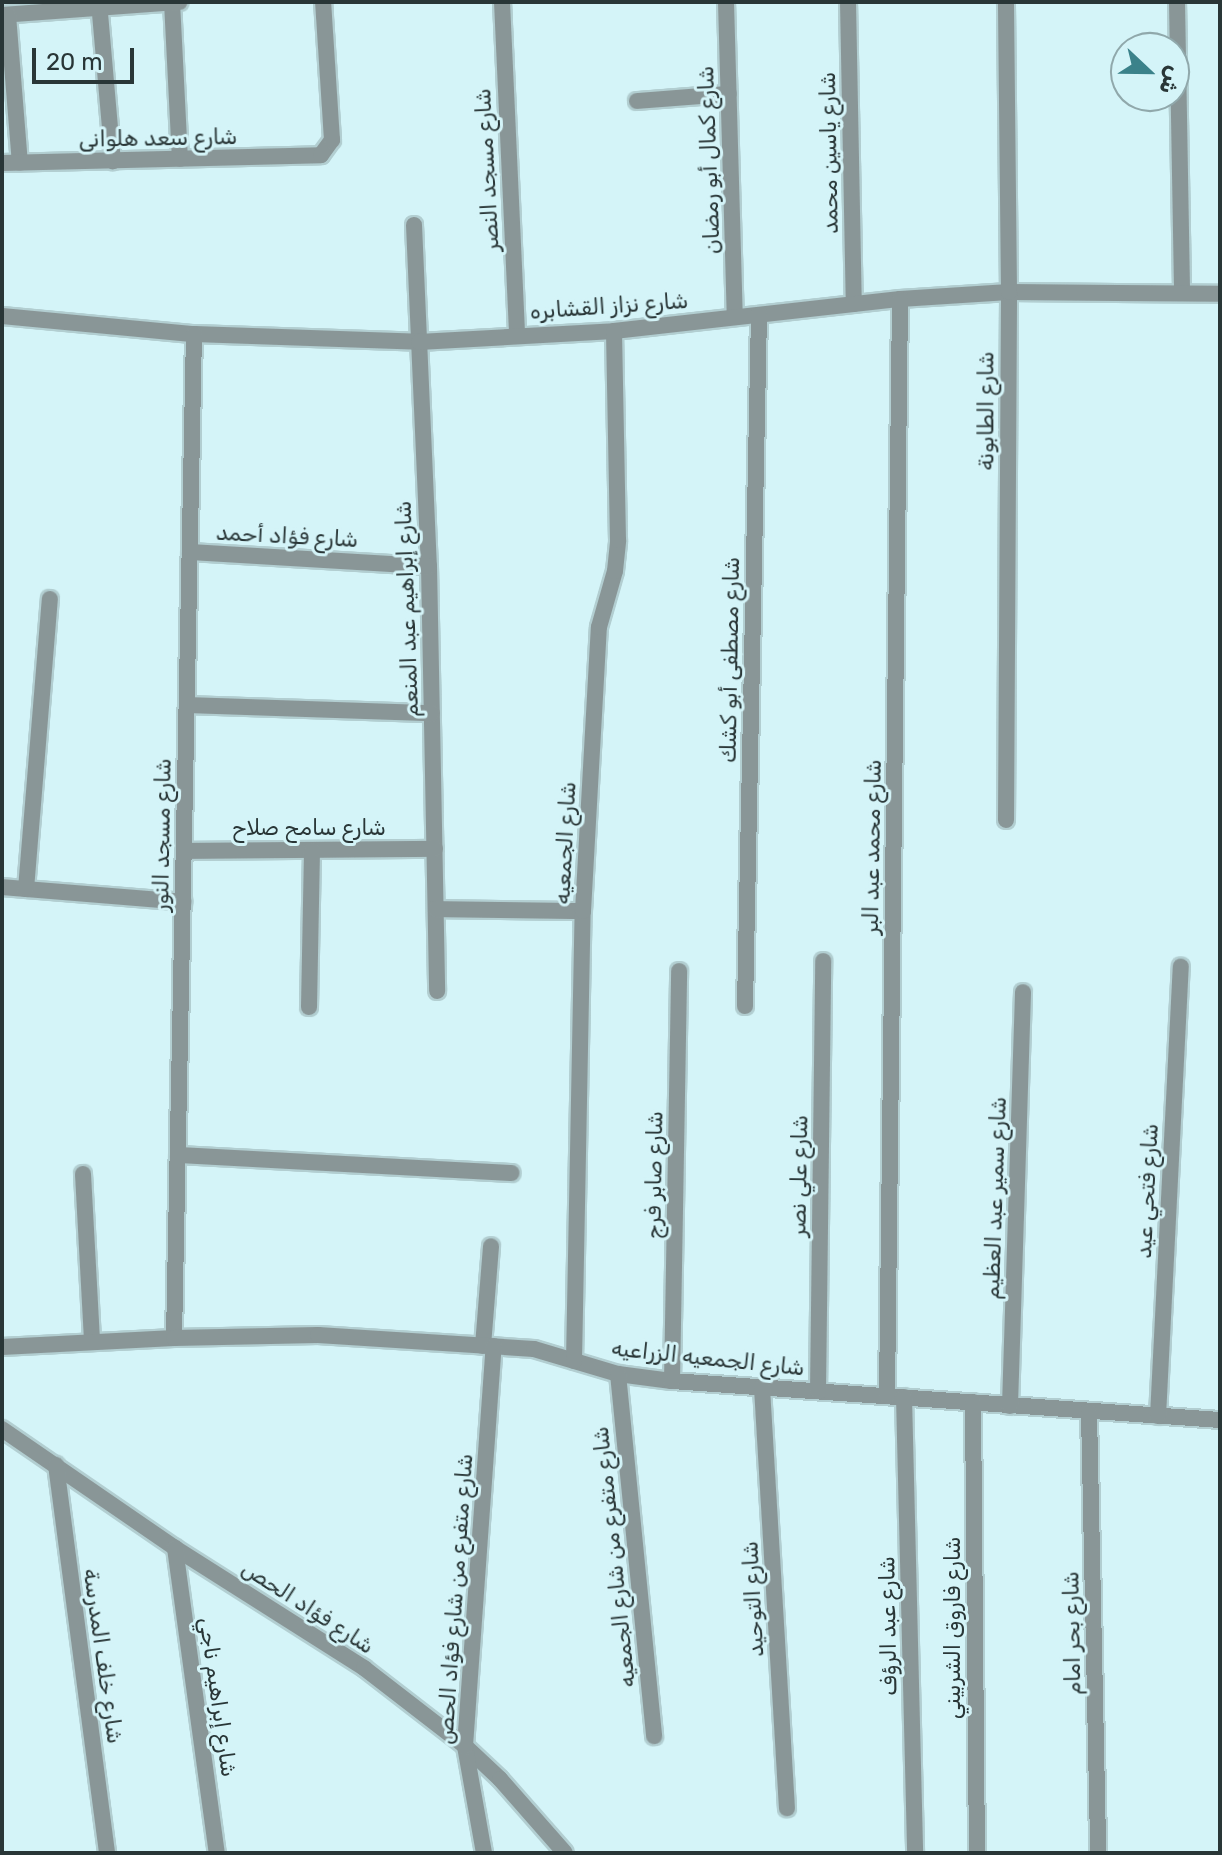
<!DOCTYPE html>
<meta charset="utf-8">
<style>
body{margin:0}
#map{position:relative;width:1222px;height:1855px;overflow:hidden;background:#d4f4f8;font-family:Rubik,"Noto Sans Arabic",sans-serif}
div>[style]{position:absolute}
[style*='--x']{left:calc(var(--x)*1px);top:calc(var(--y)*1px);width:calc(var(--w)*1px);rotate:calc(var(--a)*1deg)}
.roads{filter:drop-shadow(2px 0 #b2ced1) drop-shadow(-2px 0 #b2ced1) drop-shadow(0 2px #b2ced1) drop-shadow(0 -2px #b2ced1)}
.minor>*{height:16px;margin:-8px;padding:0 8px;transform-origin:8px;border-radius:8px;background:#899697}
span{translate:-50% -50%;white-space:nowrap;text-align:center;line-height:1.15;-webkit-text-stroke:6px #d4f4f8;paint-order:stroke}
.street-label{font-size:22px;color:#293637}
.frame{position:absolute;inset:0;border:4px solid #293637;pointer-events:none}
.north{position:absolute;left:1110px;top:32px;width:80px;height:80px;box-sizing:border-box;background:#d4f4f8;border:2px solid #90a8ab;border-radius:50%;rotate:112deg;font-size:22px;font-weight:700;line-height:32px;text-align:center;color:#293637}
.north::after{content:'';display:block;margin:auto;width:28px;height:36px;background:#3b828a;clip-path:polygon(50% 0,100% 100%,50% 72%,0 100%)}
.scale{position:absolute;left:32px;top:48px;width:102px;height:36px;box-sizing:border-box;border:4px solid #293637;border-top:0;padding-left:10px;font-size:24px;line-height:28px;white-space:nowrap;color:#293637;-webkit-text-stroke:6px #d4f4f8;paint-order:stroke}
</style>
<div id="map">
<div class="roads">
<div class="minor">
<i style="--x:99;--y:2;--w:160;--a:85"></i>
<i style="--x:172;--y:2;--w:157;--a:87.1"></i>
<i style="--x:502;--y:2;--w:333;--a:87.4"></i>
<i style="--x:726;--y:2;--w:315;--a:88.4"></i>
<i style="--x:848;--y:2;--w:302;--a:88.9"></i>
<i style="--x:1177;--y:2;--w:291;--a:89"></i>
<i style="--x:2;--y:15;--w:178;--a:-4.2"></i>
<i style="--x:8;--y:15;--w:148;--a:85.4"></i>
<i style="--x:637;--y:101;--w:92;--a:-4.4"></i>
<i style="--x:2;--y:163;--w:319;--a:-1.4"></i>
<i style="--x:321;--y:155;--w:19;--a:-54"></i>
<i style="--x:332;--y:140;--w:138;--a:-93.7"></i>
<i style="--x:414;--y:225;--w:341;--a:87.5"></i>
<i style="--x:429;--y:566;--w:425;--a:88.9"></i>
<i style="--x:2;--y:316;--w:193;--a:5.4"></i>
<i style="--x:194;--y:334;--w:225;--a:2"></i>
<i style="--x:419;--y:342;--w:195;--a:-3.2"></i>
<i style="--x:614;--y:331;--w:288;--a:-6.4"></i>
<i style="--x:900;--y:299;--w:109;--a:-3.7"></i>
<i style="--x:1009;--y:292;--w:211;--a:0.5"></i>
<i style="--x:190;--y:552;--w:239;--a:3.4"></i>
<i style="--x:187;--y:705;--w:245;--a:1.9"></i>
<i style="--x:1006;--y:820;--w:528;--a:-89.67"></i>
<i style="--x:1009;--y:292;--w:290;--a:-90.6"></i>
<i style="--x:184;--y:851;--w:251;--a:-0.5"></i>
<i style="--x:2;--y:887;--w:182;--a:4.7"></i>
<i style="--x:26;--y:889;--w:291;--a:-85.3"></i>
<i style="--x:436;--y:909;--w:147;--a:0.8"></i>
<i style="--x:745;--y:1006;--w:691;--a:-88.84"></i>
<i style="--x:309;--y:1007;--w:157;--a:-88.9"></i>
<i style="--x:178;--y:1155;--w:334;--a:3.1"></i>
<i style="--x:83;--y:1174;--w:168;--a:86.9"></i>
<i style="--x:174;--y:1338;--w:1004;--a:-88.86"></i>
<i style="--x:483;--y:1346;--w:100;--a:-85.4"></i>
<i style="--x:2;--y:1347;--w:172;--a:-3"></i>
<i style="--x:174;--y:1338;--w:144;--a:-1.2"></i>
<i style="--x:318;--y:1335;--w:216;--a:3.7"></i>
<i style="--x:534;--y:1349;--w:88;--a:16.6"></i>
<i style="--x:618;--y:1374;--w:54;--a:7.4"></i>
<i style="--x:672;--y:1381;--w:549;--a:4.07"></i>
<i style="--x:574;--y:1361;--w:450;--a:-88.9"></i>
<i style="--x:583;--y:911;--w:284;--a:-86.8"></i>
<i style="--x:599;--y:627;--w:58;--a:-74.1"></i>
<i style="--x:615;--y:571;--w:31;--a:-84"></i>
<i style="--x:618;--y:540;--w:209;--a:-91.1"></i>
<i style="--x:618;--y:1374;--w:364;--a:84.3"></i>
<i style="--x:672;--y:1381;--w:410;--a:-89"></i>
<i style="--x:762;--y:1388;--w:421;--a:86.6"></i>
<i style="--x:818;--y:1391;--w:430;--a:-89.3"></i>
<i style="--x:887;--y:1396;--w:1097;--a:-89.32"></i>
<i style="--x:904;--y:1397;--w:456;--a:88.6"></i>
<i style="--x:973;--y:1402;--w:451;--a:89.5"></i>
<i style="--x:1010;--y:1406;--w:414;--a:-88.2"></i>
<i style="--x:1089;--y:1412;--w:441;--a:88.8"></i>
<i style="--x:1158;--y:1416;--w:450;--a:-87.1"></i>
<i style="--x:2;--y:1429;--w:210;--a:34.5"></i>
<i style="--x:175;--y:1548;--w:224;--a:32.4"></i>
<i style="--x:364;--y:1668;--w:128;--a:37.7"></i>
<i style="--x:465;--y:1746;--w:48;--a:43.3"></i>
<i style="--x:500;--y:1779;--w:98;--a:48.7"></i>
<i style="--x:56;--y:1465;--w:391;--a:82.5"></i>
<i style="--x:175;--y:1548;--w:308;--a:82.2"></i>
<i style="--x:484;--y:1853;--w:109;--a:-100.1"></i>
<i style="--x:465;--y:1746;--w:401;--a:-85.9"></i>
</div>
</div>
<div class="street-label">
<span style="left:158px;top:138px;rotate:-1deg">شارع سعد هلوانى</span>
<span style="left:829px;top:153px;rotate:-91deg">شارع ياسين محمد</span>
<span style="left:709px;top:160px;rotate:-92deg">شارع كمال أبو رمضان</span>
<span style="left:487px;top:170px;rotate:-93deg">شارع مسجد النصر</span>
<span style="left:609px;top:306px;rotate:-4deg">شارع نزاز القشابره</span>
<span style="left:986px;top:411px;rotate:-90deg">شارع الطابونة</span>
<span style="left:287px;top:536px;rotate:3deg">شارع فؤاد أحمد</span>
<span style="left:407px;top:609px;rotate:-92deg">شارع إبراهيم عبد المنعم</span>
<span style="left:730px;top:660px;rotate:-89deg">شارع مصطفى أبو كشك</span>
<span style="left:309px;top:828px">شارع سامح صلاح</span>
<span style="left:162px;top:835px;rotate:-89deg">شارع مسجد النور</span>
<span style="left:565px;top:843px;rotate:-87deg">شارع الجمعيه</span>
<span style="left:872px;top:847px;rotate:-89deg">شارع محمد عبد البر</span>
<span style="left:654px;top:1175px;rotate:-89deg">شارع صابر فرج</span>
<span style="left:799px;top:1176px;rotate:-89deg">شارع علي نصر</span>
<span style="left:1147px;top:1191px;rotate:-87deg">شارع فتحي عيد</span>
<span style="left:995px;top:1198px;rotate:-88deg">شارع سمير عبد العظيم</span>
<span style="left:708px;top:1358px;rotate:6deg">شارع الجمعيه الزراعيه</span>
<span style="left:614px;top:1557px;rotate:-96deg">شارع متفرع من شارع الجمعيه</span>
<span style="left:455px;top:1599px;rotate:-86deg">شارع متفرع من شارع فؤاد الحص</span>
<span style="left:753px;top:1599px;rotate:-93deg">شارع التوحيد</span>
<span style="left:308px;top:1607px;rotate:33deg">شارع فؤاد الحص</span>
<span style="left:888px;top:1626px;rotate:-91deg">شارع عبد الرؤف</span>
<span style="left:953px;top:1628px;rotate:-90deg">شارع فاروق الشربيني</span>
<span style="left:1072px;top:1633px;rotate:-91deg">شارع بحر امام</span>
<span style="left:103px;top:1656px;rotate:82deg">شارع خلف المدرسة</span>
<span style="left:218px;top:1697px;rotate:82deg">شارع إبراهيم ناجي</span>
</div>
<div class="frame"></div>
<div class="north">ش</div>
<div class="scale">20 m</div>
</div>
